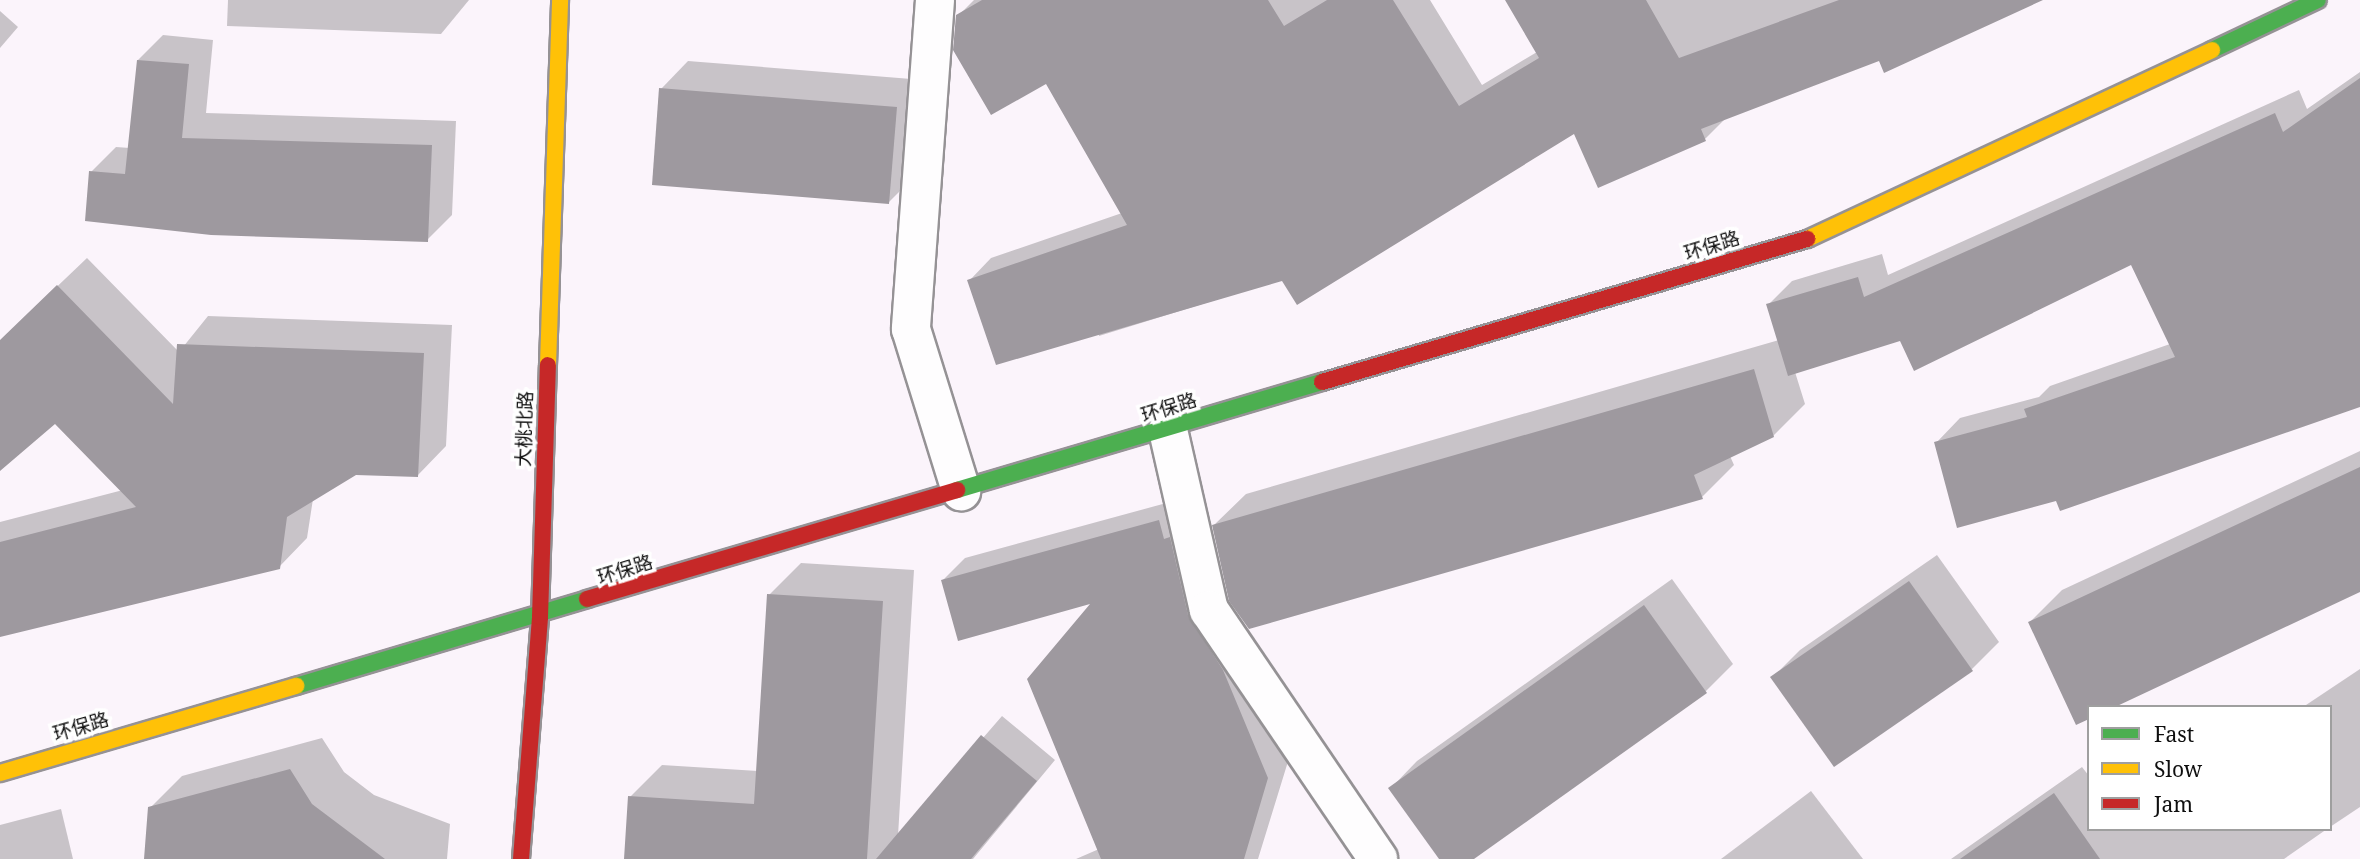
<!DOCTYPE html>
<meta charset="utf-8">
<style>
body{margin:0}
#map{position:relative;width:2360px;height:859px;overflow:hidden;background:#fbf4fb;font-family:"Noto Serif","Noto Sans SC",serif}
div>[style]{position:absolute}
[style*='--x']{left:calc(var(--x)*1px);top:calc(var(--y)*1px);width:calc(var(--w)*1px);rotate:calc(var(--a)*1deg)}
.shadow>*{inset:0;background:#0003}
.building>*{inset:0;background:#9e999f}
.roads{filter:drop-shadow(2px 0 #959295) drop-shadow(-2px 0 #959295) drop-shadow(0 2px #959295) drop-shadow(0 -2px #959295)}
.street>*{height:38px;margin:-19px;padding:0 19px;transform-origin:19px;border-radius:19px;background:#fefdfe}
.fast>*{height:16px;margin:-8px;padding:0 8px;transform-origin:8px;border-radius:8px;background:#4caf50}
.slow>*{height:16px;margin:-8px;padding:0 8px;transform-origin:8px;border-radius:8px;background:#ffc107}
.jam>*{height:16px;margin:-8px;padding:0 8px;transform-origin:8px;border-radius:8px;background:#c62828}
span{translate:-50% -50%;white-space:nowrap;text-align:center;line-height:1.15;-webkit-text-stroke:7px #fff;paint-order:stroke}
.street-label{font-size:19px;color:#0f0f0f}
.legend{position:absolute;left:2087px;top:705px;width:245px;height:126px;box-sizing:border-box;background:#fff;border:2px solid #9f9f9f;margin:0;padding:9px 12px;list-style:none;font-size:21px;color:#0f0f0f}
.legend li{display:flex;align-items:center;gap:14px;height:35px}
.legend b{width:35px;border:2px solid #9f9f9f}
</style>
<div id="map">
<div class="shadow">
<i style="clip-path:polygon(228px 0,469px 0,441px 34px,227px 26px)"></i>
<i style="clip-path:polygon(974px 0,1430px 0,1482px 85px,1537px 52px,1519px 0,2038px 0,1727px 117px,1705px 139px,1575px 131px,1283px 279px,1099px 336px,1097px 328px,969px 281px,991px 258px,1122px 213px,1047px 81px,958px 16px)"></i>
<i style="clip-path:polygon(0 11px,18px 27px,0 48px)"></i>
<i style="clip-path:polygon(163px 35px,213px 40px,206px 113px,456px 121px,452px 215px,427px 240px,91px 172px,116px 147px,130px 148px,138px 60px)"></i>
<i style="clip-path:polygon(688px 61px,924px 80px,916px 175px,889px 202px,661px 89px)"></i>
<i style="clip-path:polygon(2360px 72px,2360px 405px,2057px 499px,1936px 443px,1960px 418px,2039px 397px,2050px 386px,2170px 344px,2132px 263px,1795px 372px,1805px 404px,1773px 436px,1730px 456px,1734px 465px,1702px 497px,1214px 525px,1246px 494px,1779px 340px,1768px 305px,1792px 281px,1882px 254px,1888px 275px,2299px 90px,2307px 109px)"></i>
<i style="clip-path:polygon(87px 258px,179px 352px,208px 316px,452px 325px,446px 446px,418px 475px,356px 473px,313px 499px,307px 538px,279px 567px,0 636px,0 522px,123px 490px,55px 421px,0 468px,0 341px)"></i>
<i style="clip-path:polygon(2360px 451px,2360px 591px,2030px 622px,2062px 590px)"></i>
<i style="clip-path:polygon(1181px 499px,1210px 593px,1290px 755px,1258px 859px,1076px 859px,1099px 849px,1095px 601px,943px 580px,965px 558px)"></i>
<i style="clip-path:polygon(1937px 555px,1999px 642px,1972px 669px,1773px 677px,1800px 650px)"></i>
<i style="clip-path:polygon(801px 563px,914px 570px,898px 836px,1002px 716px,1055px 760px,973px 859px,626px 859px,630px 797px,662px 765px,758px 771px,769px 595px)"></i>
<i style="clip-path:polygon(1672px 579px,1733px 664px,1706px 691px,1471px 859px,1441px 859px,1390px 789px,1417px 761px)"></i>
<i style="clip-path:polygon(2360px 669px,2360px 807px,2330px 827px,2330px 707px,2303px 707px)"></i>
<i style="clip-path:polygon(322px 738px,344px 772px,374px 795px,450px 824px,447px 859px,145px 859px,150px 808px,182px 776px)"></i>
<i style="clip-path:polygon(2082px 767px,2089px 776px,2089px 829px,2327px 829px,2284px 859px,1951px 859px)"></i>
<i style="clip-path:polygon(1811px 791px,1863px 859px,1721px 859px)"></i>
<i style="clip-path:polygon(61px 809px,73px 859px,0 859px,0 825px)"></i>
</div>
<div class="building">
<i style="clip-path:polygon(982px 0,1268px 0,1284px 26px,1327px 0,1393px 0,1459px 106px,1539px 58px,1505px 0,1646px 0,1679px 58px,1839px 0,2043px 0,1884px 73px,1879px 61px,1701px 129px,1706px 141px,1598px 188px,1574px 134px,1297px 305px,1282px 281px,996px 365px,967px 280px,1127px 225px,1046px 84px,991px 115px,953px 50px,956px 15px)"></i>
<i style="clip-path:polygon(137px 60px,189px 64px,182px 138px,432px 145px,428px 242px,211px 235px,85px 221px,89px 171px,125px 174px)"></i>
<i style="clip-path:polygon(2360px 78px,2360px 407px,2060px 511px,2056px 501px,1957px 528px,1934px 442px,2027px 417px,2024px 409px,2175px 357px,2131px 265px,1914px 371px,1900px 341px,1788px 376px,1766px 304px,1858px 277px,1864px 297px,2275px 113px,2283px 132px)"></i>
<i style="clip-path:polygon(659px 88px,897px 107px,889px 204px,652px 185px)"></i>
<i style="clip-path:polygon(57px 285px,173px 404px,177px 344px,424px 353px,418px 477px,356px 475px,287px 517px,280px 569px,0 637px,0 542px,136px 507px,55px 424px,0 471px,0 340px)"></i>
<i style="clip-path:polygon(1754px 369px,1774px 437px,1694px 475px,1703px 499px,1249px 629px,1229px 601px,1212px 525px)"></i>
<i style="clip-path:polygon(2360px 467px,2360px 592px,2115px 707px,2089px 707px,2089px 719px,2076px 725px,2028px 622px)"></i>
<i style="clip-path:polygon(1159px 520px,1164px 539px,1170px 537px,1188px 615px,1223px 670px,1268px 778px,1244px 859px,1101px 859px,1027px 679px,1090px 604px,958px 641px,941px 580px)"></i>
<i style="clip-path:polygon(1909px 581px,1973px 671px,1834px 767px,1770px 677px)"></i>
<i style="clip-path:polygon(767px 594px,883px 601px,867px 859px,624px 859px,628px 796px,754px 804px)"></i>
<i style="clip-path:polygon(1644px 605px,1707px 693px,1474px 859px,1439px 859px,1388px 788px)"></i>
<i style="clip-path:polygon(981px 735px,1037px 781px,971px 859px,876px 859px)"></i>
<i style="clip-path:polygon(290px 769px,312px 804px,385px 859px,144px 859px,148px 807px)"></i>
<i style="clip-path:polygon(2054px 793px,2100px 859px,1960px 859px)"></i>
</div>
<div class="roads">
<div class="street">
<i style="--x:935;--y:0;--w:330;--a:94.2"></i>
<i style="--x:911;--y:329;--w:170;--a:72.8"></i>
<i style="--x:1168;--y:430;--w:185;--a:77.2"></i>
<i style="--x:1209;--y:610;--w:301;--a:55.8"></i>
</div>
<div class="fast">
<i style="--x:2212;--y:50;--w:117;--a:-25.3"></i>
<i style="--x:957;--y:490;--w:381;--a:-16.5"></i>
<i style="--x:296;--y:686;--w:304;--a:-16.6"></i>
</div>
<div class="slow">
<i style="--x:1807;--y:239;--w:447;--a:-25"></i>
<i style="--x:548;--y:365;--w:365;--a:-88.1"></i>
<i style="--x:0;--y:773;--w:309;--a:-16.4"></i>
</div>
<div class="jam">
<i style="--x:1322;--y:382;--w:506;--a:-16.43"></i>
<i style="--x:587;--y:599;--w:386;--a:-16.4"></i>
<i style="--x:521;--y:859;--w:243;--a:-85.5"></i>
<i style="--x:540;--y:617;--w:252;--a:-88.2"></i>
</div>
</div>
<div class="street-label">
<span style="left:1712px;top:246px;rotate:-17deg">环保路</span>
<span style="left:1169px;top:408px;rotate:-17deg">环保路</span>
<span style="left:525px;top:429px;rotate:-88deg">大桃北路</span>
<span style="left:625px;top:570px;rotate:-17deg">环保路</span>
<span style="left:81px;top:727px;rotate:-16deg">环保路</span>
</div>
<ul class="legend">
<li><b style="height:9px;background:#4caf50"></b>Fast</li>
<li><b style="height:9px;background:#ffc107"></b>Slow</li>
<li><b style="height:9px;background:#c62828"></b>Jam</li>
</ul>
</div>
